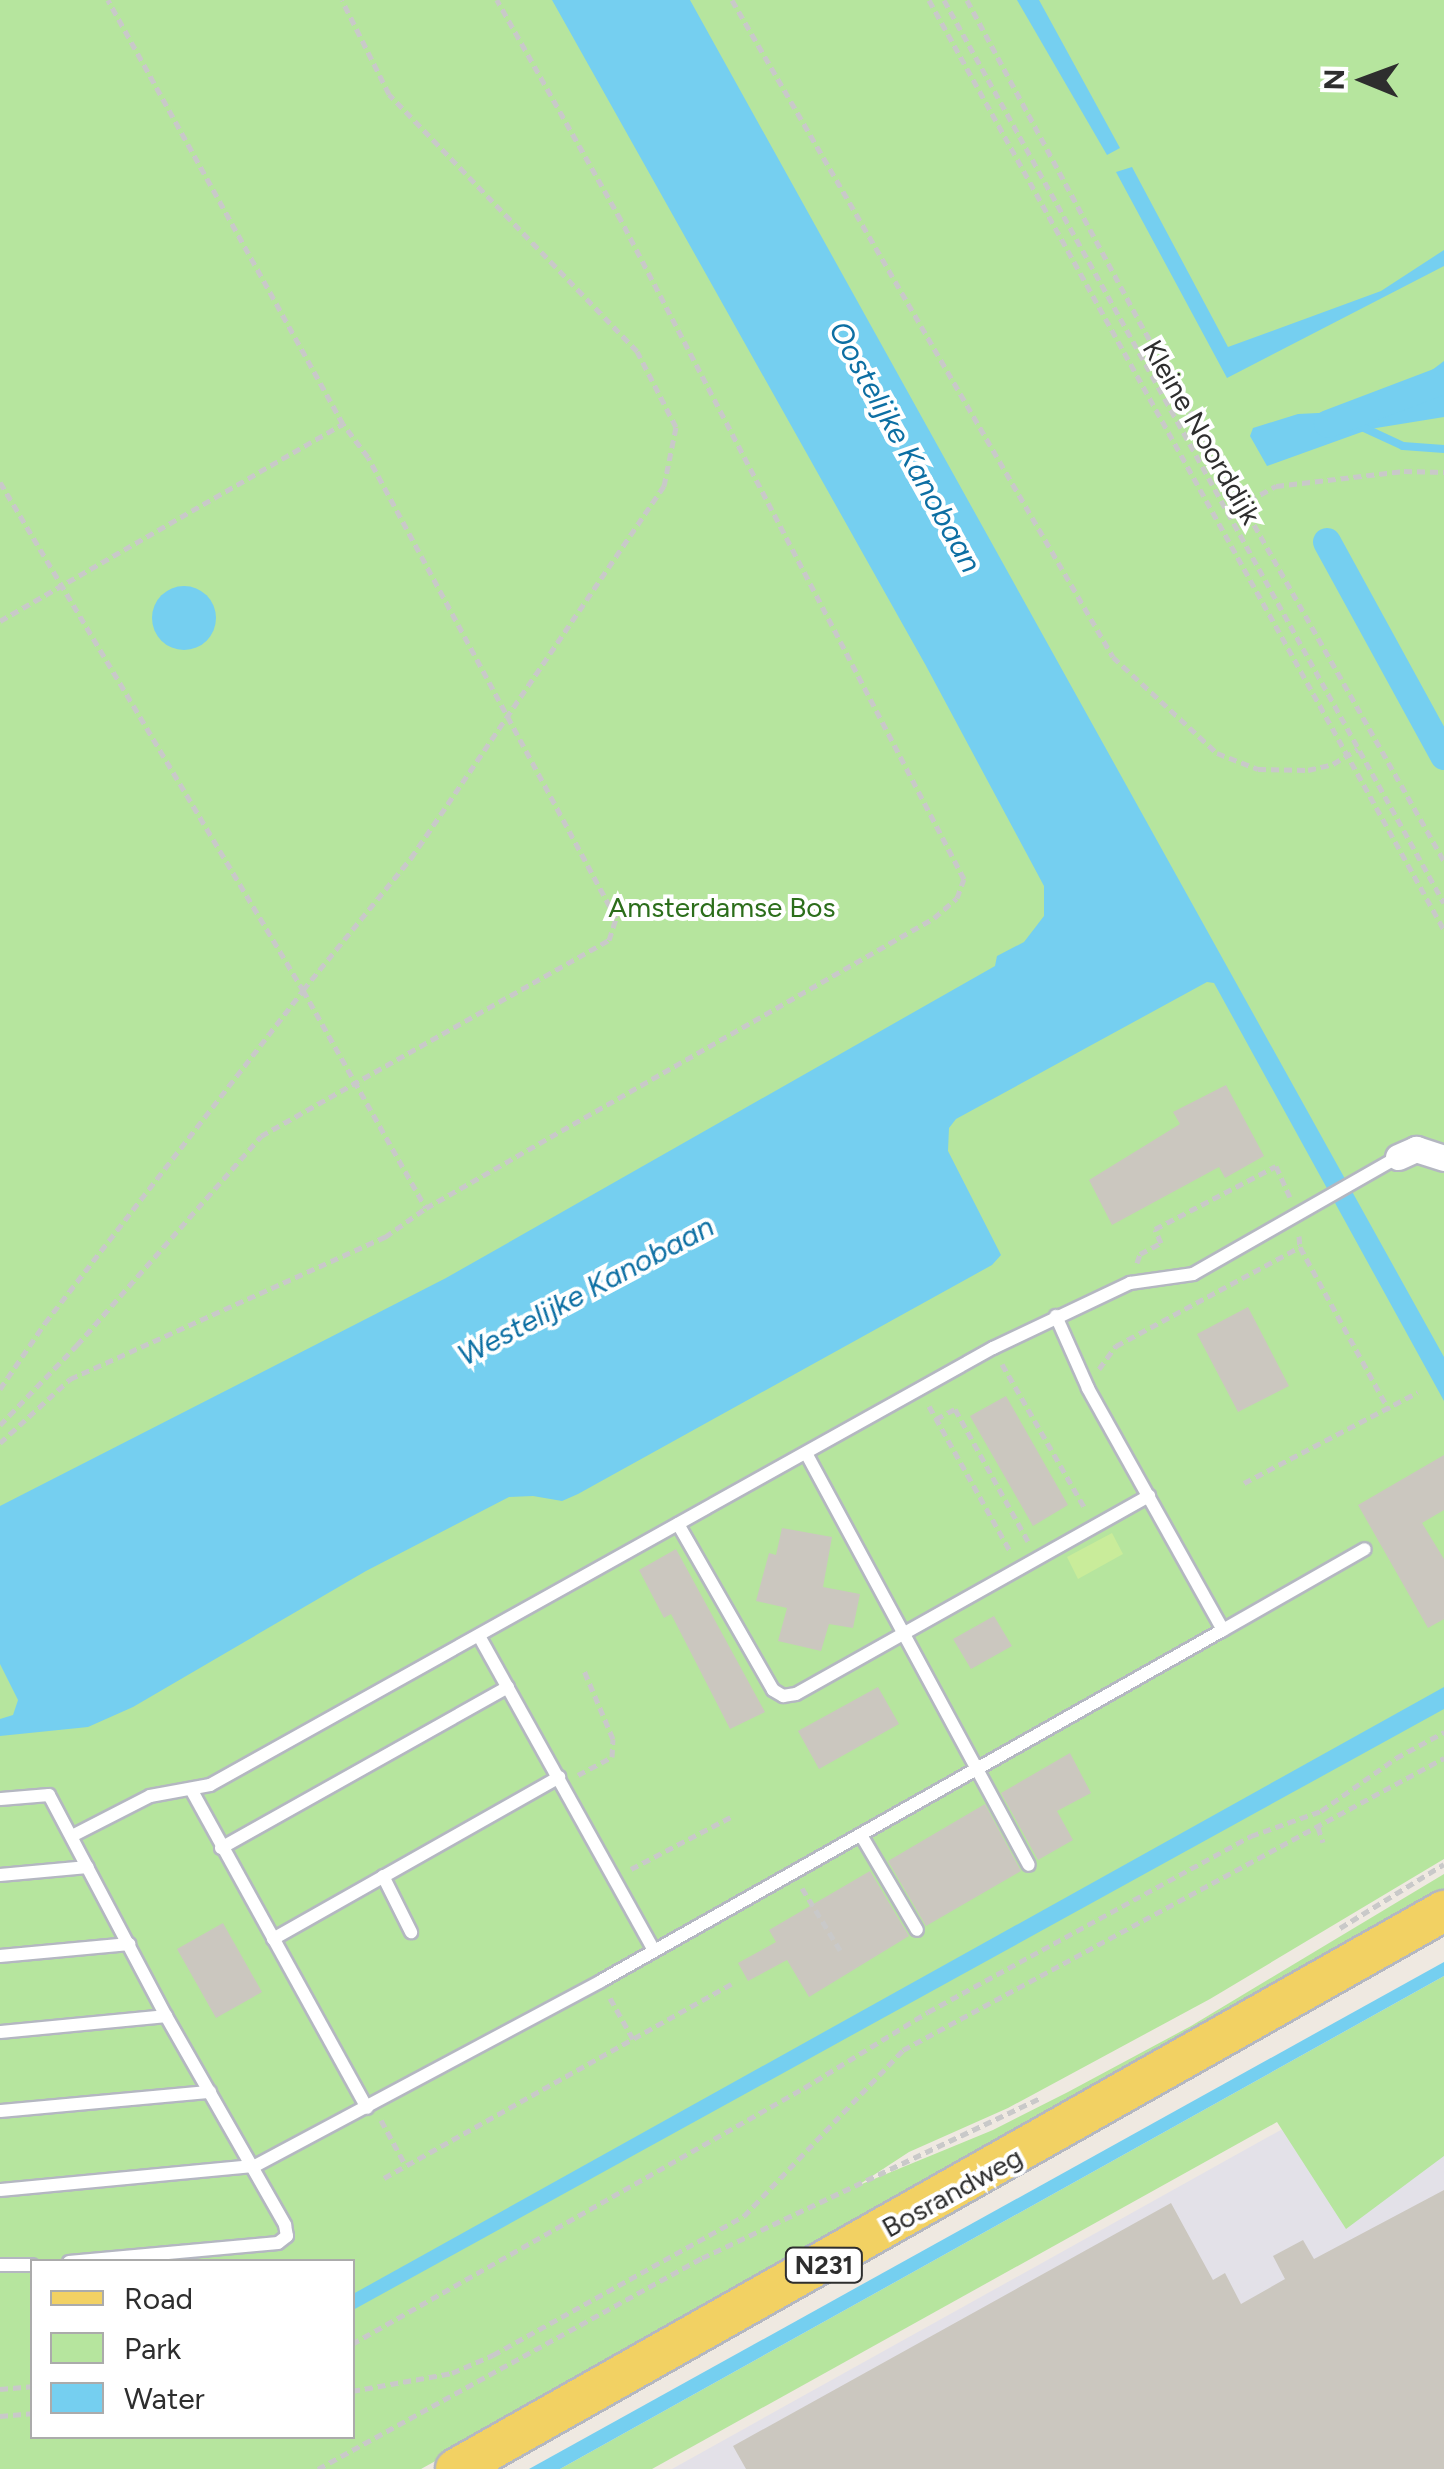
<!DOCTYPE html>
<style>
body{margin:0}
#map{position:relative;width:1444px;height:2469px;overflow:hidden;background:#efe9e1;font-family:Figtree,sans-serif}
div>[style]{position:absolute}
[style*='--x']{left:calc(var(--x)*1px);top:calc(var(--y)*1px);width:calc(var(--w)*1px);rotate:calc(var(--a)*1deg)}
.industrial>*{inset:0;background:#e3e1e8}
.green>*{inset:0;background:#b6e59e}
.pitch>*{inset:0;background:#c9ec9a}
.water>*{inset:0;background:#75cff0}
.round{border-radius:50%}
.stream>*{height:8px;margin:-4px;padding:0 4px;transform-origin:4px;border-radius:4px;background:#75cff0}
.canal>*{height:28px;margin:-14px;padding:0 14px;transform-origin:14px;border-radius:14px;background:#75cff0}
.building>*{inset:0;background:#cbc7bf}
.path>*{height:5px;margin-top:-2.5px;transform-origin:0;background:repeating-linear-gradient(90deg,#c9c9c9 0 8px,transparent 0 13px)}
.roads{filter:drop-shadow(2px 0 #b4b7c1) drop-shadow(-2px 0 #b4b7c1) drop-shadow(0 2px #b4b7c1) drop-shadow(0 -2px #b4b7c1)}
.lane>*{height:12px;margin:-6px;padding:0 6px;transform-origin:6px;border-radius:6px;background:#fff}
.street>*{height:25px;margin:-12.5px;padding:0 12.5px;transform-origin:12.5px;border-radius:12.5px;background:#fff}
.primary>*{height:40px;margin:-20px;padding:0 20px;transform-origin:20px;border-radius:20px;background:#f2d163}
span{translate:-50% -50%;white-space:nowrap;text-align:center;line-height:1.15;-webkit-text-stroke:8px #fff;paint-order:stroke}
.shield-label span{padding:2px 8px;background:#fff;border:2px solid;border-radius:8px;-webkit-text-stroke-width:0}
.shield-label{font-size:25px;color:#2e2e2e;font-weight:700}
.street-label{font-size:28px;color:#2e2e2e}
.park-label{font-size:28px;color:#2c6e1b}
.water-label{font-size:30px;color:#0d6fa3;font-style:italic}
.legend{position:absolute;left:30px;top:2259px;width:325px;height:180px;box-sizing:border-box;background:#fff;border:2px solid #ababab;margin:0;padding:12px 18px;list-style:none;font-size:30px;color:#2e2e2e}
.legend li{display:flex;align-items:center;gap:20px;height:50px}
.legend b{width:50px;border:2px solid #ababab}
.north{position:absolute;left:1314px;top:30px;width:100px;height:100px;-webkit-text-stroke:8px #fff;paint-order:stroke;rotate:271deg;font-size:28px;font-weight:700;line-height:40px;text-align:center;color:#2e2e2e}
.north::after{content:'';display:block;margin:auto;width:35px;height:45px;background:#2e2e2e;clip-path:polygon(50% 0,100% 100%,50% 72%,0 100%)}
</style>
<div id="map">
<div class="industrial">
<i style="clip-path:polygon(1444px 2039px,1444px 2469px,672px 2469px)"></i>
</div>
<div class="green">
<i style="clip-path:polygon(evenodd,0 0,1444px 0,1444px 1859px,1210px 1999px,1008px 2108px,909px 2152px,857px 2186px,993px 2130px,1068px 2092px,1191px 2026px,1444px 1874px,1444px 1890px,1198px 2038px,421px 2469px,0 2469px,0 0,32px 2262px,352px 2262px,352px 2436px,32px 2436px,32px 2262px)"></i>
<i style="clip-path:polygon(1444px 1976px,1444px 2156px,1346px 2229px,1277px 2122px,652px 2469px,560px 2469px)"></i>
</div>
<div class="pitch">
<i style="clip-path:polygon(1112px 1533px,1123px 1554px,1078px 1579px,1067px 1557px)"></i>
</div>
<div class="water">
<i style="clip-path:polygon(552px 0,690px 0,1444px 1357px,1444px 1401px,1214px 983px,1207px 982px,956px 1119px,949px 1128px,948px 1151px,1001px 1255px,992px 1265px,578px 1494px,562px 1501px,533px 1496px,509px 1497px,366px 1571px,133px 1707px,88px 1727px,0 1736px,0 1719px,13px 1715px,18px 1700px,0 1664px,0 1506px,446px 1278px,995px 966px,997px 956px,1024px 942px,1044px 916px,1044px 886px,925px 664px)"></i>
<i style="clip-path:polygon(1017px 0,1039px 0,1120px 148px,1107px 155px)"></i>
<i style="clip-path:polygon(1132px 167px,1228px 347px,1381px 291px,1444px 250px,1444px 266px,1227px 378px,1116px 172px)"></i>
<i style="clip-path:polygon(1444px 361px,1444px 417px,1370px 429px,1267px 466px,1250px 436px,1253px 428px,1298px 414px,1379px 410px)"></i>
<i class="round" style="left:152px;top:586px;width:64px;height:64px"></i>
<i style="clip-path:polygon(1444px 1687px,1444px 1709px,353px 2310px,353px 2294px)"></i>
<i style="clip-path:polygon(1444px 1962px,1444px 1976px,560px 2469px,529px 2469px)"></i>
</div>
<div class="stream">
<i style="--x:1362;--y:427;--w:45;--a:24.9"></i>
<i style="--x:1403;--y:446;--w:41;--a:4.2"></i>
</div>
<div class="canal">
<i style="--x:1328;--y:424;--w:124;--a:-20.8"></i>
<i style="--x:1327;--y:542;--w:244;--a:61.3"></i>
</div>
<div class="building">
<i style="clip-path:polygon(1226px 1085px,1264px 1156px,1225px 1178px,1219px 1167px,1112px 1225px,1089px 1180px,1180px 1124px,1173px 1112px)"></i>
<i style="clip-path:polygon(1248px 1307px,1289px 1386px,1238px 1412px,1197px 1334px)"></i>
<i style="clip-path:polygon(1006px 1396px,1068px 1505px,1033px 1526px,970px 1416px)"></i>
<i style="clip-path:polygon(1444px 1455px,1444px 1510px,1422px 1523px,1444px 1559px,1444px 1619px,1428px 1628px,1358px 1505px)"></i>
<i style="clip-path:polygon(782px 1528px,832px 1537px,823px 1587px,860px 1594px,853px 1628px,829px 1624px,821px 1651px,778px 1641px,787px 1608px,756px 1601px,769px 1553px,776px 1555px)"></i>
<i style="clip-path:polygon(676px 1549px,765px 1712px,730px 1729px,671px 1614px,664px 1618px,639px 1570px)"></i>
<i style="clip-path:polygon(994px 1616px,1012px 1646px,971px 1669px,953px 1639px)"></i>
<i style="clip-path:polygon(878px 1687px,899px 1724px,819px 1769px,798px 1731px)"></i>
<i style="clip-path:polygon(1070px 1753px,1091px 1793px,1057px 1811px,1073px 1840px,1038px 1860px,1001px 1793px)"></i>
<i style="clip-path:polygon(985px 1804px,1021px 1871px,926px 1926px,888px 1861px)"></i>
<i style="clip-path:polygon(870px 1871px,909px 1936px,809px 1997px,787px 1960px,748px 1981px,738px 1963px,776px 1942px,769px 1930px)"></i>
<i style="clip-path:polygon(223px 1923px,262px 1992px,216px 2018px,177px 1949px)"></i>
<i style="clip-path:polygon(1444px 2190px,1444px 2469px,746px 2469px,733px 2446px,1171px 2203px,1213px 2280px,1225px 2273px,1241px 2304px,1285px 2279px,1273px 2256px,1303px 2240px,1314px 2259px)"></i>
</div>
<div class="path">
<i style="--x:732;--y:0;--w:759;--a:59.89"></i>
<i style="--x:1113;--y:657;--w:142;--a:42.7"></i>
<i style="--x:1217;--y:753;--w:44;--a:21.3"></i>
<i style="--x:1258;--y:769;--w:50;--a:1.1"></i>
<i style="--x:1308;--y:770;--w:26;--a:-13"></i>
<i style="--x:1333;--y:764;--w:29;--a:-31"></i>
<i style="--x:929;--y:0;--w:1063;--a:61.02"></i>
<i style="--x:944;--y:0;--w:1032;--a:61.03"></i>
<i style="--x:967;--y:0;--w:364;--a:61.8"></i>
<i style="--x:1139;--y:321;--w:620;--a:60.54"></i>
<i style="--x:0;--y:482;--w:592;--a:59.19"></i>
<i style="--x:303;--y:990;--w:250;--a:60.6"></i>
<i style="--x:1226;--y:513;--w:57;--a:-28.4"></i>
<i style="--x:1276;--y:486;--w:129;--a:-6.7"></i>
<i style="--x:1404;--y:471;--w:40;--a:1.4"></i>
<i style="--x:0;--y:621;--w:396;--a:-29.9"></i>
<i style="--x:1299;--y:1236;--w:11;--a:85"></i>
<i style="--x:1300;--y:1247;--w:186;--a:61.4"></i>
<i style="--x:1137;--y:1263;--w:9;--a:-72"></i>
<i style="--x:1140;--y:1254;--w:24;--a:-28"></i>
<i style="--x:1161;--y:1243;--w:15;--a:-113"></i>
<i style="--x:1155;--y:1229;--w:136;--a:-27.5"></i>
<i style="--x:1276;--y:1166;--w:34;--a:66"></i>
<i style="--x:1002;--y:1364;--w:168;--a:60.1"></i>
<i style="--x:1099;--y:1369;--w:29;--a:-54"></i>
<i style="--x:1116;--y:1346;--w:209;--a:-28.3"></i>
<i style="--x:0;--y:1389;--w:80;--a:-55.7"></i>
<i style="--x:45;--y:1323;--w:421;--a:-52.2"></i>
<i style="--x:303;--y:990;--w:171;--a:-50.7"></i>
<i style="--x:411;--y:858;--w:450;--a:-55.8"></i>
<i style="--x:664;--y:486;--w:60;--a:-78.5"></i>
<i style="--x:676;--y:427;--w:85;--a:-117.2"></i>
<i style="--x:637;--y:351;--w:357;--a:-134"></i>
<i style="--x:389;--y:94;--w:105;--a:-116.6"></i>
<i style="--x:929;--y:1406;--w:168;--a:60.8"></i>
<i style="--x:936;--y:1419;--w:21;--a:-28"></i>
<i style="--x:955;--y:1409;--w:151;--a:61.1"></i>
<i style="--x:0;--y:1425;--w:111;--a:-46.1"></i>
<i style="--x:77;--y:1345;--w:278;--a:-48.6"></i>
<i style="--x:261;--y:1136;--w:399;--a:-29.4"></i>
<i style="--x:609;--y:940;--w:23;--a:-72"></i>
<i style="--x:616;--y:918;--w:523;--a:-118.28"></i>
<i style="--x:368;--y:457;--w:41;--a:-127.1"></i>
<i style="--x:343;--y:424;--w:485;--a:-119"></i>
<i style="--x:0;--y:1443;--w:95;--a:-42.4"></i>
<i style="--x:70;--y:1379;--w:346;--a:-24.3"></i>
<i style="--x:385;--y:1237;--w:50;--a:-35.3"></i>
<i style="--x:426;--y:1208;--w:585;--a:-29.72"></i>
<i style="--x:934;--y:918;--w:30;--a:-41"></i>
<i style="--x:957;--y:898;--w:20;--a:-70"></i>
<i style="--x:964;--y:879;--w:743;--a:-117.5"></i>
<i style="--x:621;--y:220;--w:253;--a:-119.4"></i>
<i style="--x:1244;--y:1483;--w:196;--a:-27.6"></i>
<i style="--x:578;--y:1775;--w:38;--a:-28"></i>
<i style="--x:612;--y:1757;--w:18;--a:-87"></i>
<i style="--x:613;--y:1739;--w:77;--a:-112.9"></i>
<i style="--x:1318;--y:1827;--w:16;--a:72"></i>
<i style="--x:631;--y:1869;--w:113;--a:-27.5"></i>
<i style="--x:802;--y:1888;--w:73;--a:58.5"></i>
<i style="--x:1340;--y:1928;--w:122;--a:-31.6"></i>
<i style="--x:610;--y:1998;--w:47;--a:60.7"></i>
<i style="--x:381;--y:2120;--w:52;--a:61.5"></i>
<i style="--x:384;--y:2178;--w:398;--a:-29.2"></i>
<i style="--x:352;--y:2344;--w:519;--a:-29.53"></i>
<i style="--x:804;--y:2088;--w:145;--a:-31.5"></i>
<i style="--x:928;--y:2012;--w:368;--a:-28.6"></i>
<i style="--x:1251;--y:1836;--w:74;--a:-19.7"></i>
<i style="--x:1321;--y:1811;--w:92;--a:-35.2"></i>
<i style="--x:1396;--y:1758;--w:55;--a:-28.4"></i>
<i style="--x:0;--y:2389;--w:32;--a:-5"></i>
<i style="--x:352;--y:2391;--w:102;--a:-10.2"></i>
<i style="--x:452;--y:2373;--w:45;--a:-23.7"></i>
<i style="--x:493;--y:2355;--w:287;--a:-29"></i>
<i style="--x:744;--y:2216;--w:230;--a:-46.2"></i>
<i style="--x:903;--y:2050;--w:615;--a:-28.36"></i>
<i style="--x:0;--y:2416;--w:32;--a:-5"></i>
<i style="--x:318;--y:2469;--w:438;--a:-28.8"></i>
<i style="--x:702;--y:2258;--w:373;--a:-25.3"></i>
</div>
<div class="roads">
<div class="lane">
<i style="--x:806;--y:1453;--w:468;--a:61.6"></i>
<i style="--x:678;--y:1524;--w:191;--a:60.2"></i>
<i style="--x:773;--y:1690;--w:12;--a:31"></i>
<i style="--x:783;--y:1696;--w:13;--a:-9"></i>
<i style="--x:796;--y:1694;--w:405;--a:-29.3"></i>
<i style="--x:1223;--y:1630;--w:163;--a:-29.7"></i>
<i style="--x:479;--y:1636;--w:358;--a:60.9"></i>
<i style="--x:192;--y:1791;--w:362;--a:61.1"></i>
<i style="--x:0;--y:1799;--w:49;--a:-4.7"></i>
<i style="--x:49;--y:1795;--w:250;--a:62.1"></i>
<i style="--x:166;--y:2016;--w:241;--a:60.3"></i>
<i style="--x:285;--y:2225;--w:11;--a:80"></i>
<i style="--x:287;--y:2236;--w:11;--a:142"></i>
<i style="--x:278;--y:2243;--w:210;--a:174.8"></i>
<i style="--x:861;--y:1835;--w:110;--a:59.5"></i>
<i style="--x:72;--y:1836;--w:88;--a:-27.1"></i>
<i style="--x:150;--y:1796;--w:61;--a:-10.4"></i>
<i style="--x:210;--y:1785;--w:897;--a:-29.17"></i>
<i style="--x:993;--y:1348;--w:152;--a:-25.4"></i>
<i style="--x:1130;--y:1283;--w:64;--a:-8.1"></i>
<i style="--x:1193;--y:1274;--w:236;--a:-29.7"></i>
<i style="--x:221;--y:1848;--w:329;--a:-29.3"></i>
<i style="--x:0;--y:1875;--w:88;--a:-5.2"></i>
<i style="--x:383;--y:1876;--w:63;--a:63.4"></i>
<i style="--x:273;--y:1939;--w:329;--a:-29.5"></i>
<i style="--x:0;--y:1956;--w:130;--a:-5.3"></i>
<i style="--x:0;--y:2032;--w:167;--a:-5.5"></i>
<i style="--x:0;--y:2111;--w:211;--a:-5.2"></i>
<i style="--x:0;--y:2190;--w:256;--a:-5.4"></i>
<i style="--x:255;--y:2166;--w:392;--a:-28.1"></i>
<i style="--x:601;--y:1981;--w:714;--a:-29.44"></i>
<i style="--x:1223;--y:1630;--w:277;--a:-119.2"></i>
<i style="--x:1088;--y:1388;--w:79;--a:-114"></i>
<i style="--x:0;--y:2265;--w:32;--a:0"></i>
</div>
<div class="street">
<i style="--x:1398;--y:1157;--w:20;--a:-24"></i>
<i style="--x:1416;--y:1149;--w:29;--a:18"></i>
</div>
<div class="primary">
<i style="--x:456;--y:2469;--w:1135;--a:-29.46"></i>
</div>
</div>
<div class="shield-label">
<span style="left:824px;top:2265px">N231</span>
</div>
<div class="street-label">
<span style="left:1202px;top:432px;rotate:60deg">Kleine Noorddijk</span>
<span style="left:952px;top:2192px;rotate:-29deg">Bosrandweg</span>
</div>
<div class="park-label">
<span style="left:722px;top:907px">Amsterdamse Bos</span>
</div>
<div class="water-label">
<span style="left:905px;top:447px;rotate:61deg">Oostelijke Kanobaan</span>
<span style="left:586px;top:1291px;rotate:-28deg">Westelijke Kanobaan</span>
</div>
<ul class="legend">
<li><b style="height:12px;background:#f2d163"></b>Road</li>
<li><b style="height:28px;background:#b6e59e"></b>Park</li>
<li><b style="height:28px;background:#75cff0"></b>Water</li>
</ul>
<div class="north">N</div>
</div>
